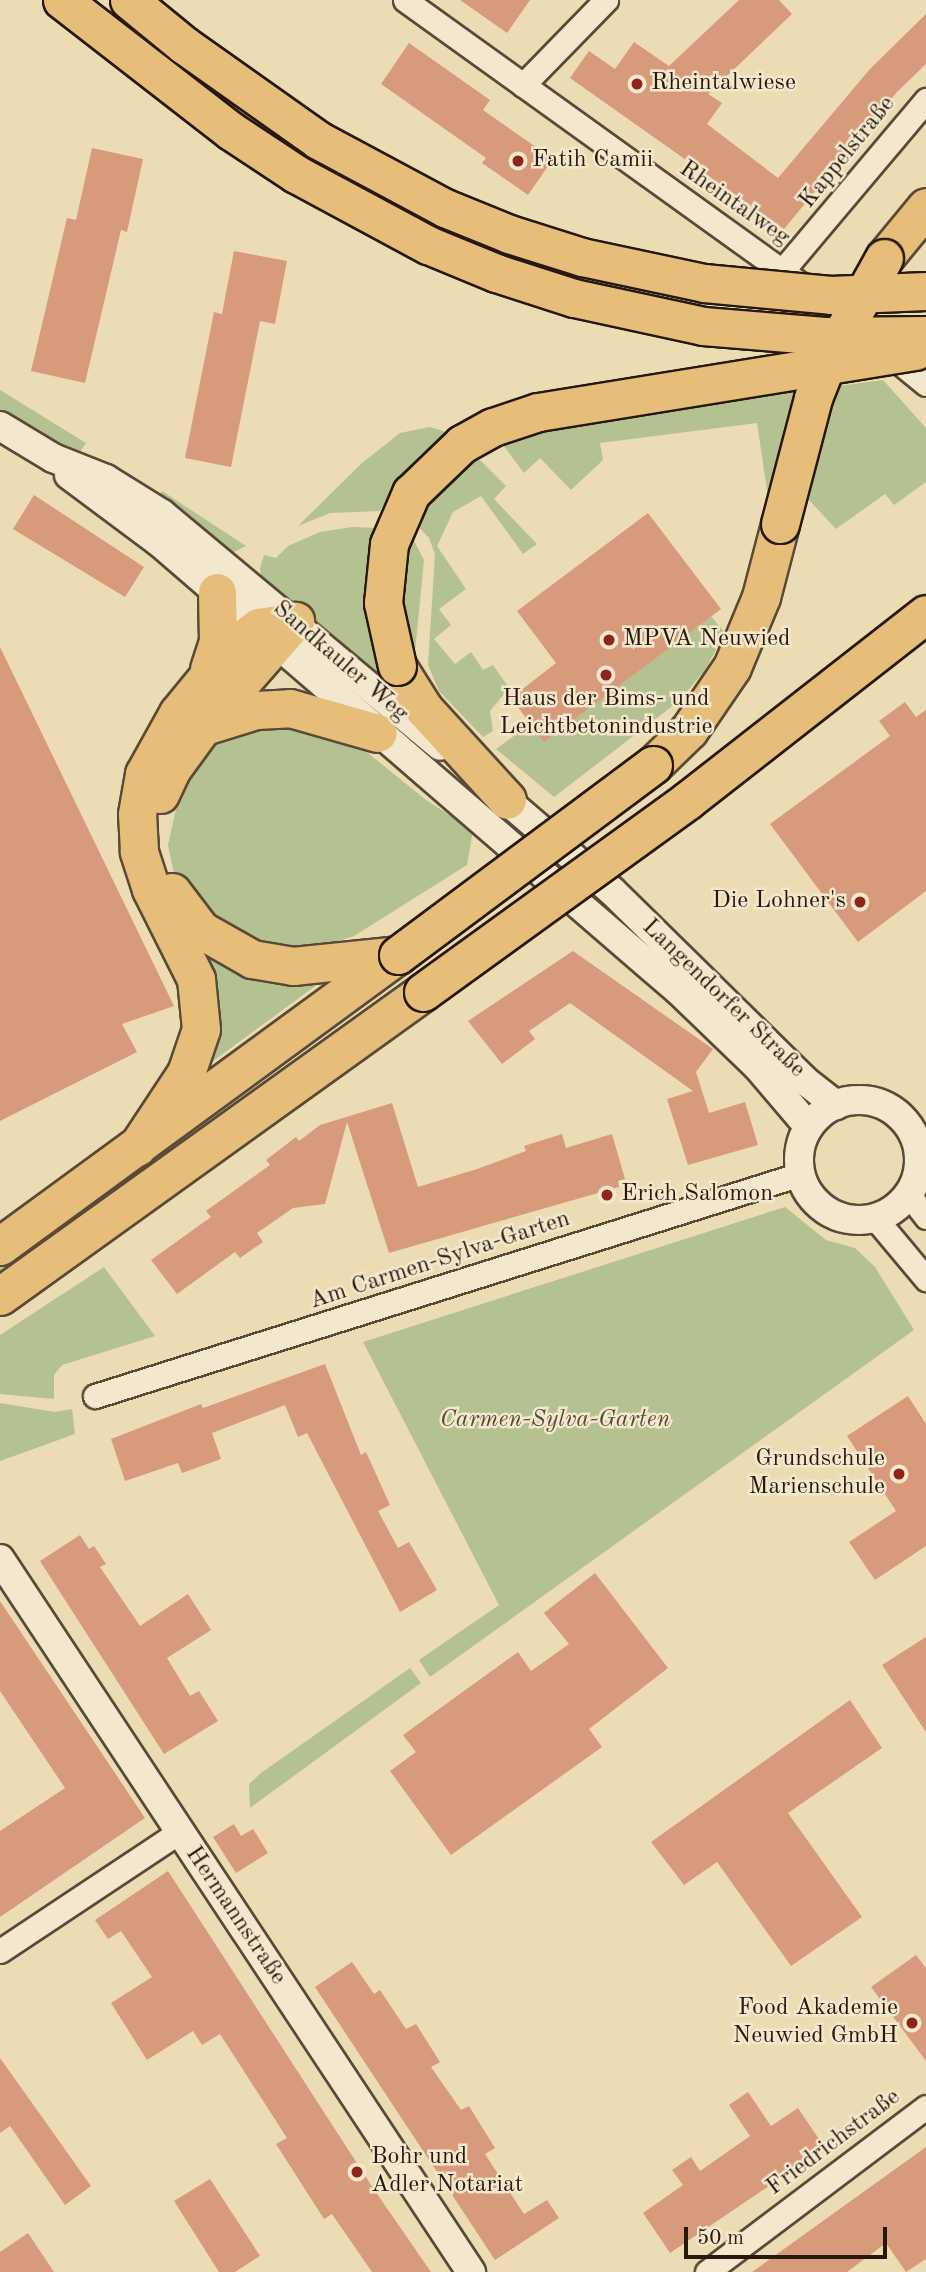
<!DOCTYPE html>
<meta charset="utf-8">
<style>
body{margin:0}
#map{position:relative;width:926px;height:2272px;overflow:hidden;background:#ecdcb3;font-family:"Old Standard TT",serif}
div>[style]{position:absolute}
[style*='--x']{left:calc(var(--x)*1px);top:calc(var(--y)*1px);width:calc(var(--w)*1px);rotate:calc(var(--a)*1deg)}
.green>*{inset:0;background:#b3c290}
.building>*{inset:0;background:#d79b7b}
.roads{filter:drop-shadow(2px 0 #594a38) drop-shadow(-2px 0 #594a38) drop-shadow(0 2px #594a38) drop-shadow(0 -2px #594a38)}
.minor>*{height:23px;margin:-11.5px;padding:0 11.5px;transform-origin:11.5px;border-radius:11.5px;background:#f3e8ce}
.tertiary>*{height:28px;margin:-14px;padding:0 14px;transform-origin:14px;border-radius:14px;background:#f3e8ce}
.tertiary>.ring{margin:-14px;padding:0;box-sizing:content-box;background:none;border:28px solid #f3e8ce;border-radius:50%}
.trunk>*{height:37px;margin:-18.5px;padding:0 18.5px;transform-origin:18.5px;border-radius:18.5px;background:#e6be7a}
.bridges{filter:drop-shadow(2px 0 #28190f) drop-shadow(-2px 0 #28190f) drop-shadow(0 2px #28190f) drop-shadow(0 -2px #28190f)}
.trunk-bridge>*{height:37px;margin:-18.5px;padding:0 18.5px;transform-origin:18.5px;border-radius:18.5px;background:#e6be7a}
.dots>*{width:19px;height:19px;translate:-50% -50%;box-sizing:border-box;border:4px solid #f3e8ce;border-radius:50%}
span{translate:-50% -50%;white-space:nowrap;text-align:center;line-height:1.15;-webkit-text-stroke:5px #f3e8ce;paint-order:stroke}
.poi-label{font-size:24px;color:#28190f}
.left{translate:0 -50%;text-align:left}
.right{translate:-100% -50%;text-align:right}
.street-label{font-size:24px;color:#28190f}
.park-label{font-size:24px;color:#524c36;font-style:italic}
.scale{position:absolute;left:684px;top:2227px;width:203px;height:32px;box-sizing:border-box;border:4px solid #28190f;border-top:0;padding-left:9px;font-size:21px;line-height:24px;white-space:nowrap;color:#28190f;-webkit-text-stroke:5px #f3e8ce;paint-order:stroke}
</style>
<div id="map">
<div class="green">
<i style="clip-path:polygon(883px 380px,926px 428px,926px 482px,894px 505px,885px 494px,836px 529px,809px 500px,827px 420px,839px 386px)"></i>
<i style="clip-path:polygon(0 390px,86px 443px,77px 456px,0 411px)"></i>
<i style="clip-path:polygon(796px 391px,768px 497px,757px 423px,600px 443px,603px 460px,571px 490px,540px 458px,524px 473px,500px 441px,588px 418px)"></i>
<i style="clip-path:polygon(430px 427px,449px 433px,421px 454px,394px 483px,380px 511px,330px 513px,298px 526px,362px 463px,400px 433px)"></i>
<i style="clip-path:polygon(475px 455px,506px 486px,494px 499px,537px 544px,523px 554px,481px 496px,453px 512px,437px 546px,466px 589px,439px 609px,451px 625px,434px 639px,455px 664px,471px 652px,483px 670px,493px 665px,509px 688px,490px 711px,493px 731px,483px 737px,439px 691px,428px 665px,435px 554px,429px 538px,415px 523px,435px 491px)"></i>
<i style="clip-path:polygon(162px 491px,246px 546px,228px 555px,156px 499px)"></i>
<i style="clip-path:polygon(352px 527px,376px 528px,371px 548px,396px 693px,262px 584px,260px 568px,264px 555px,276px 558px,288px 546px,320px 532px)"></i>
<i style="clip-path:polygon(411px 535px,424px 560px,414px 662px,401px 604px)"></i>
<i style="clip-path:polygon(711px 616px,725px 633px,705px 670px,679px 701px,554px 797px,496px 749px,530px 724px,544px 741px)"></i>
<i style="clip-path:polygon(259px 719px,326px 728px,368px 753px,426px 800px,473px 830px,467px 865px,354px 936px,313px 949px,277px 949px,242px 942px,192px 906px,174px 874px,168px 845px,182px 782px,199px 754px,225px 732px)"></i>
<i style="clip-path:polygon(203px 946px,337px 970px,201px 1070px,196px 952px)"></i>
<i style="clip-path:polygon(111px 1188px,117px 1197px,0 1282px,0 1267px)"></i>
<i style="clip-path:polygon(785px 1207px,826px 1240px,855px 1248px,875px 1267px,914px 1330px,430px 1677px,419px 1660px,499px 1605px,363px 1342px)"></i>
<i style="clip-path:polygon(104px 1267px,155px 1336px,62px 1365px,54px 1375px,54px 1399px,0 1394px,0 1335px)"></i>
<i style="clip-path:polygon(0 1403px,55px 1412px,72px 1409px,75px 1434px,0 1461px)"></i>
<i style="clip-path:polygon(410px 1668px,421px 1683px,250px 1808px,249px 1784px,261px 1773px)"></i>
</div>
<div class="building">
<i style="clip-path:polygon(460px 0,530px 0,507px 33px)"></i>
<i style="clip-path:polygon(739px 0,779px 0,792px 14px,708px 94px,722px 103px,707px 124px,778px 178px,870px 69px,926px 14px,926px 64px,897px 92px,784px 229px,570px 78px,589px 51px,615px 69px,634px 42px,669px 66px)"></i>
<i style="clip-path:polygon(409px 43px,490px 100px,483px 110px,553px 159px,528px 195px,482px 163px,486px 158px,381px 84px)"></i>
<i style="clip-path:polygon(92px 148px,143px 159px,127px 232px,121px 230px,85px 383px,31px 371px,67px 218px,76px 220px)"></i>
<i style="clip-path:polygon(234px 251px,287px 261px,275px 324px,260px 321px,231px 467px,185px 458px,214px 312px,222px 314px)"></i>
<i style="clip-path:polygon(34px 495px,144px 567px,125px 597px,13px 529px)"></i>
<i style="clip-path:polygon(648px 513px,721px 609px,544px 742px,511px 698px,556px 663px,517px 611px)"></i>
<i style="clip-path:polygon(0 647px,174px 1006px,122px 1024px,137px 1052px,0 1121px)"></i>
<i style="clip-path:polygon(905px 702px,916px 717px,926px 710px,926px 891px,858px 942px,770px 824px,890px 736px,879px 721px)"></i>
<i style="clip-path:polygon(573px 951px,713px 1049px,696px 1072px,709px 1113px,745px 1102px,758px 1145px,688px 1165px,667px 1099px,693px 1091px,570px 1003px,529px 1031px,535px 1039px,502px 1064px,468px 1021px)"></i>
<i style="clip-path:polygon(392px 1103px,418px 1187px,477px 1169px,526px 1151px,524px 1146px,562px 1134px,566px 1148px,612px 1134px,625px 1179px,618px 1181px,619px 1187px,389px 1253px,347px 1122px,325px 1204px,293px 1208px,257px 1233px,263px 1242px,240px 1258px,235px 1252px,177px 1294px,151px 1260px,211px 1217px,206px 1211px,270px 1165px,266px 1160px,296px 1137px,299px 1141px,320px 1125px)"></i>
<i style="clip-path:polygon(325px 1364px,361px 1455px,366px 1452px,390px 1505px,378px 1511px,398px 1548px,409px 1542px,437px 1590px,400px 1612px,307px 1433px,298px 1437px,285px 1405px,212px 1433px,221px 1459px,182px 1473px,178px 1463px,125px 1481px,111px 1439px,201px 1404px,203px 1408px)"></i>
<i style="clip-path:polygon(908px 1396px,926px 1424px,926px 1546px,875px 1580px,849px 1542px,896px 1511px,847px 1436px)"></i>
<i style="clip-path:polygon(80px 1535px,89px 1549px,94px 1546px,106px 1564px,100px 1567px,140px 1626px,188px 1594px,211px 1630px,167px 1658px,190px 1696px,199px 1691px,218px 1721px,164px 1754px,40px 1561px)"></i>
<i style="clip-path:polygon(595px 1573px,668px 1668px,589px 1729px,602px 1747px,451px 1855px,390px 1771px,416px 1752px,403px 1735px,518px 1652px,531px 1671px,569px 1644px,544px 1613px)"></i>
<i style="clip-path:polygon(0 1601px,145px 1818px,0 1917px,0 1831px,65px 1788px,0 1691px)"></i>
<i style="clip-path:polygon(926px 1637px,926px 1732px,882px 1665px)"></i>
<i style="clip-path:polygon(850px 1700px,882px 1748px,788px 1813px,862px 1917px,791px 1966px,717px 1862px,684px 1885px,651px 1842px)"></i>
<i style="clip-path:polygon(234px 1824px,241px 1836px,253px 1829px,268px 1853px,236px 1873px,213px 1837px)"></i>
<i style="clip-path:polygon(168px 1871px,373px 2188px,431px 2272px,372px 2272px,332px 2214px,324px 2219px,276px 2144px,287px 2138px,220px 2034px,202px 2045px,193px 2031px,147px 2060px,111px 2003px,152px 1977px,121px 1931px,108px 1939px,95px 1920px)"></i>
<i style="clip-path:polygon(916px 1955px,926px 1968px,926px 2061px,871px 1987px)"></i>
<i style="clip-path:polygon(352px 1962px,374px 1994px,380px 1990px,406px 2029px,416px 2024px,440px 2062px,431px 2067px,461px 2110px,469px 2106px,495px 2148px,485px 2154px,524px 2214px,547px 2200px,559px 2218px,495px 2260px,315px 1987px)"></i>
<i style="clip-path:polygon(0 2058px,91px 2186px,65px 2205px,10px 2126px,0 2133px)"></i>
<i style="clip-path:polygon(748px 2092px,771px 2126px,798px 2108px,825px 2148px,670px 2253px,643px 2213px,683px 2185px,672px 2170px,691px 2157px,700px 2171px,750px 2136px,729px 2105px)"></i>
<i style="clip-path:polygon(926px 2147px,926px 2259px,906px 2272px,886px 2243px,847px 2272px,752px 2272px)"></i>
<i style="clip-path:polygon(210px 2179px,260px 2256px,235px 2272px,219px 2272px,174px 2201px)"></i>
<i style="clip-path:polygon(28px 2233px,54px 2272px,0 2272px,0 2252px)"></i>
</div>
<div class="roads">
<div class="minor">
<i style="--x:405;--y:0;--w:497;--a:35.7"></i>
<i style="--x:523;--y:85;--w:119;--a:-45.7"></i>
<i style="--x:782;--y:271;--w:224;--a:-49.9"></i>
<i style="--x:888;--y:353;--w:49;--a:39.2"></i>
<i style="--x:909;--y:1195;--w:28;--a:52"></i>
<i style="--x:875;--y:1218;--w:80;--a:50.1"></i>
<i style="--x:95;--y:1396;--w:740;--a:-17.46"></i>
<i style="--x:0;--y:1951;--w:215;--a:-33.6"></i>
<i style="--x:707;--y:2272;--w:274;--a:-37"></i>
</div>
<div class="tertiary">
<i style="--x:0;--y:426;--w:62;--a:31.1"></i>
<i style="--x:53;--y:458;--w:57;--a:21.6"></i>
<i style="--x:106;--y:479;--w:66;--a:32"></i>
<i style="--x:162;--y:514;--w:362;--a:39.8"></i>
<i style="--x:69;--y:475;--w:112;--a:36.7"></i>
<i style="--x:159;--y:542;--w:687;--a:40.81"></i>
<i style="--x:679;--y:991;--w:108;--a:43.9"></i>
<i style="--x:757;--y:1066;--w:80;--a:49.6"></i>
<i style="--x:491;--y:787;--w:160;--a:40.7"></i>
<i style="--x:612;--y:891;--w:269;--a:44.5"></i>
<i style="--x:804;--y:1080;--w:41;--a:38"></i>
<i class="ring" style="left:799px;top:1100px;width:92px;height:92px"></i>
<i style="--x:0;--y:1559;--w:855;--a:56.55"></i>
</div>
<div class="trunk">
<i style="--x:884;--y:258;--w:66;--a:-50.5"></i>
<i style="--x:397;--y:666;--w:51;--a:57.9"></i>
<i style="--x:424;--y:709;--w:123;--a:47.6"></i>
<i style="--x:209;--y:669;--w:29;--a:-72"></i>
<i style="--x:218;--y:641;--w:49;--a:-91.2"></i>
<i style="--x:204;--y:726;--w:54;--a:-17.1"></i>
<i style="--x:256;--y:710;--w:34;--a:-3"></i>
<i style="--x:290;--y:708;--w:91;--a:15.9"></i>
<i style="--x:653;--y:765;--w:50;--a:-44.2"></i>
<i style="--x:689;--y:730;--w:76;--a:-55.7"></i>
<i style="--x:732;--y:667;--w:76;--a:-67.5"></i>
<i style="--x:761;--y:597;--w:75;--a:-75.4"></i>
<i style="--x:160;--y:794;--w:26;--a:-65"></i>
<i style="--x:171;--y:770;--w:54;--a:-54"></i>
<i style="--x:203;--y:726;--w:140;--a:-48.8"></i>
<i style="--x:172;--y:892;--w:48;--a:52.7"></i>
<i style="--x:201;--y:930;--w:59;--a:29.6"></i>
<i style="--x:252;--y:959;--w:42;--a:9.7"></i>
<i style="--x:293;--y:966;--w:106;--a:-6"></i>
<i style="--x:137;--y:1147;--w:89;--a:-56.5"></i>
<i style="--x:186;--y:1073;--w:46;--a:-71.2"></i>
<i style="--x:201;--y:1029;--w:50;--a:-95.7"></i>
<i style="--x:196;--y:979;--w:101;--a:-116.6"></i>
<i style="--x:151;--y:889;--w:40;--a:-108"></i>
<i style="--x:139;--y:851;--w:37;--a:-93"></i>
<i style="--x:137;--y:814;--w:41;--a:-80.1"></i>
<i style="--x:144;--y:774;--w:70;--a:-60.9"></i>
<i style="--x:178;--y:713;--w:85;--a:-50.7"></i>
<i style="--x:232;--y:647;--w:34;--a:-37"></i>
<i style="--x:259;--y:627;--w:36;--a:-9"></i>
<i style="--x:0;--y:1246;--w:492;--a:-36.2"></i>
<i style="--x:0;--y:1296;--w:521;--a:-35.7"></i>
</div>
</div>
<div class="bridges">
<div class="trunk-bridge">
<i style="--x:62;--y:0;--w:214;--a:37.8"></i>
<i style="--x:231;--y:131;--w:78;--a:33.5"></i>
<i style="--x:296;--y:174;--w:150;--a:28.3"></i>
<i style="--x:428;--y:245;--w:74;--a:22.4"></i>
<i style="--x:496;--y:273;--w:82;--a:17.8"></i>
<i style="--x:574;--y:298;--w:132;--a:12.2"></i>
<i style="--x:703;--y:326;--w:122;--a:4.7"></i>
<i style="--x:825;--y:336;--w:101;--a:-0.6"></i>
<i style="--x:129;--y:0;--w:71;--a:39.3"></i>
<i style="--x:184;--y:45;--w:164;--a:35.3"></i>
<i style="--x:318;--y:140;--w:144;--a:28.2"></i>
<i style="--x:445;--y:208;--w:69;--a:22.1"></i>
<i style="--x:509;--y:234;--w:77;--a:17.5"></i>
<i style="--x:582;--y:257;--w:125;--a:12"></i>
<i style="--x:704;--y:283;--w:127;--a:5.4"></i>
<i style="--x:830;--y:295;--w:96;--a:-2.4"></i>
<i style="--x:780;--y:524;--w:130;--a:-75.3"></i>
<i style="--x:813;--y:398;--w:46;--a:-68.4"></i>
<i style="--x:830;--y:355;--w:111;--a:-60.9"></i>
<i style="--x:397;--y:666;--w:65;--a:-102.5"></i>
<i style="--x:383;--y:603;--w:59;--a:-84.2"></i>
<i style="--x:389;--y:544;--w:56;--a:-66.7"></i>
<i style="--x:411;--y:493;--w:71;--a:-43.9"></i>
<i style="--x:462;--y:444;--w:35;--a:-29"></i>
<i style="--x:493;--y:427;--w:47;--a:-18.4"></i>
<i style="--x:538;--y:412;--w:383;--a:-9.2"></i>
<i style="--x:398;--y:955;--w:318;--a:-36.7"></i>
<i style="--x:423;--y:992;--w:327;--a:-35.9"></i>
<i style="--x:688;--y:800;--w:302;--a:-38"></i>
</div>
</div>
<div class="dots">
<i style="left:637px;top:84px;background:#8f2418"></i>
<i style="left:518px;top:161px;background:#8f2418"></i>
<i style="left:609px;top:640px;background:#8f2418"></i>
<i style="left:606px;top:675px;background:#8f2418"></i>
<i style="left:860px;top:902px;background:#8f2418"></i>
<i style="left:607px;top:1195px;background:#8f2418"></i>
<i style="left:899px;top:1474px;background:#8f2418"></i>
<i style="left:912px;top:2023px;background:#8f2418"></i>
<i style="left:357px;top:2172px;background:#8f2418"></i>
</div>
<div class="poi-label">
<span class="left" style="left:651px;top:84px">Rheintalwiese</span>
<span class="left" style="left:532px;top:161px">Fatih Camii</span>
<span class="left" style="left:623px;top:640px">MPVA Neuwied</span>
<span style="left:606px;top:714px">Haus der Bims- und<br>Leichtbetonindustrie</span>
<span class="right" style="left:846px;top:902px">Die Lohner's</span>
<span class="left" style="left:621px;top:1195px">Erich Salomon</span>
<span class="right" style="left:885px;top:1474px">Grundschule<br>Marienschule</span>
<span class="right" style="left:898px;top:2023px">Food Akademie<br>Neuwied GmbH</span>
<span class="left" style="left:371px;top:2172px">Bohr und<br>Adler Notariat</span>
</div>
<div class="street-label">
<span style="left:848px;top:153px;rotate:-51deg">Kappelstraße</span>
<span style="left:734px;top:204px;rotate:35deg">Rheintalweg</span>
<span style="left:340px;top:662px;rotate:41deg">Sandkauler Weg</span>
<span style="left:723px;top:999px;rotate:44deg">Langendorfer Straße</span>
<span style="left:440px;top:1261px;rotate:-18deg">Am Carmen-Sylva-Garten</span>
<span style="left:235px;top:1916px;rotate:56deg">Hermannstraße</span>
<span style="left:834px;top:2143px;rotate:-37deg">Friedrichstraße</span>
</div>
<div class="park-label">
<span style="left:555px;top:1421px">Carmen-Sylva-Garten</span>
</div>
<div class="scale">50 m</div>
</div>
